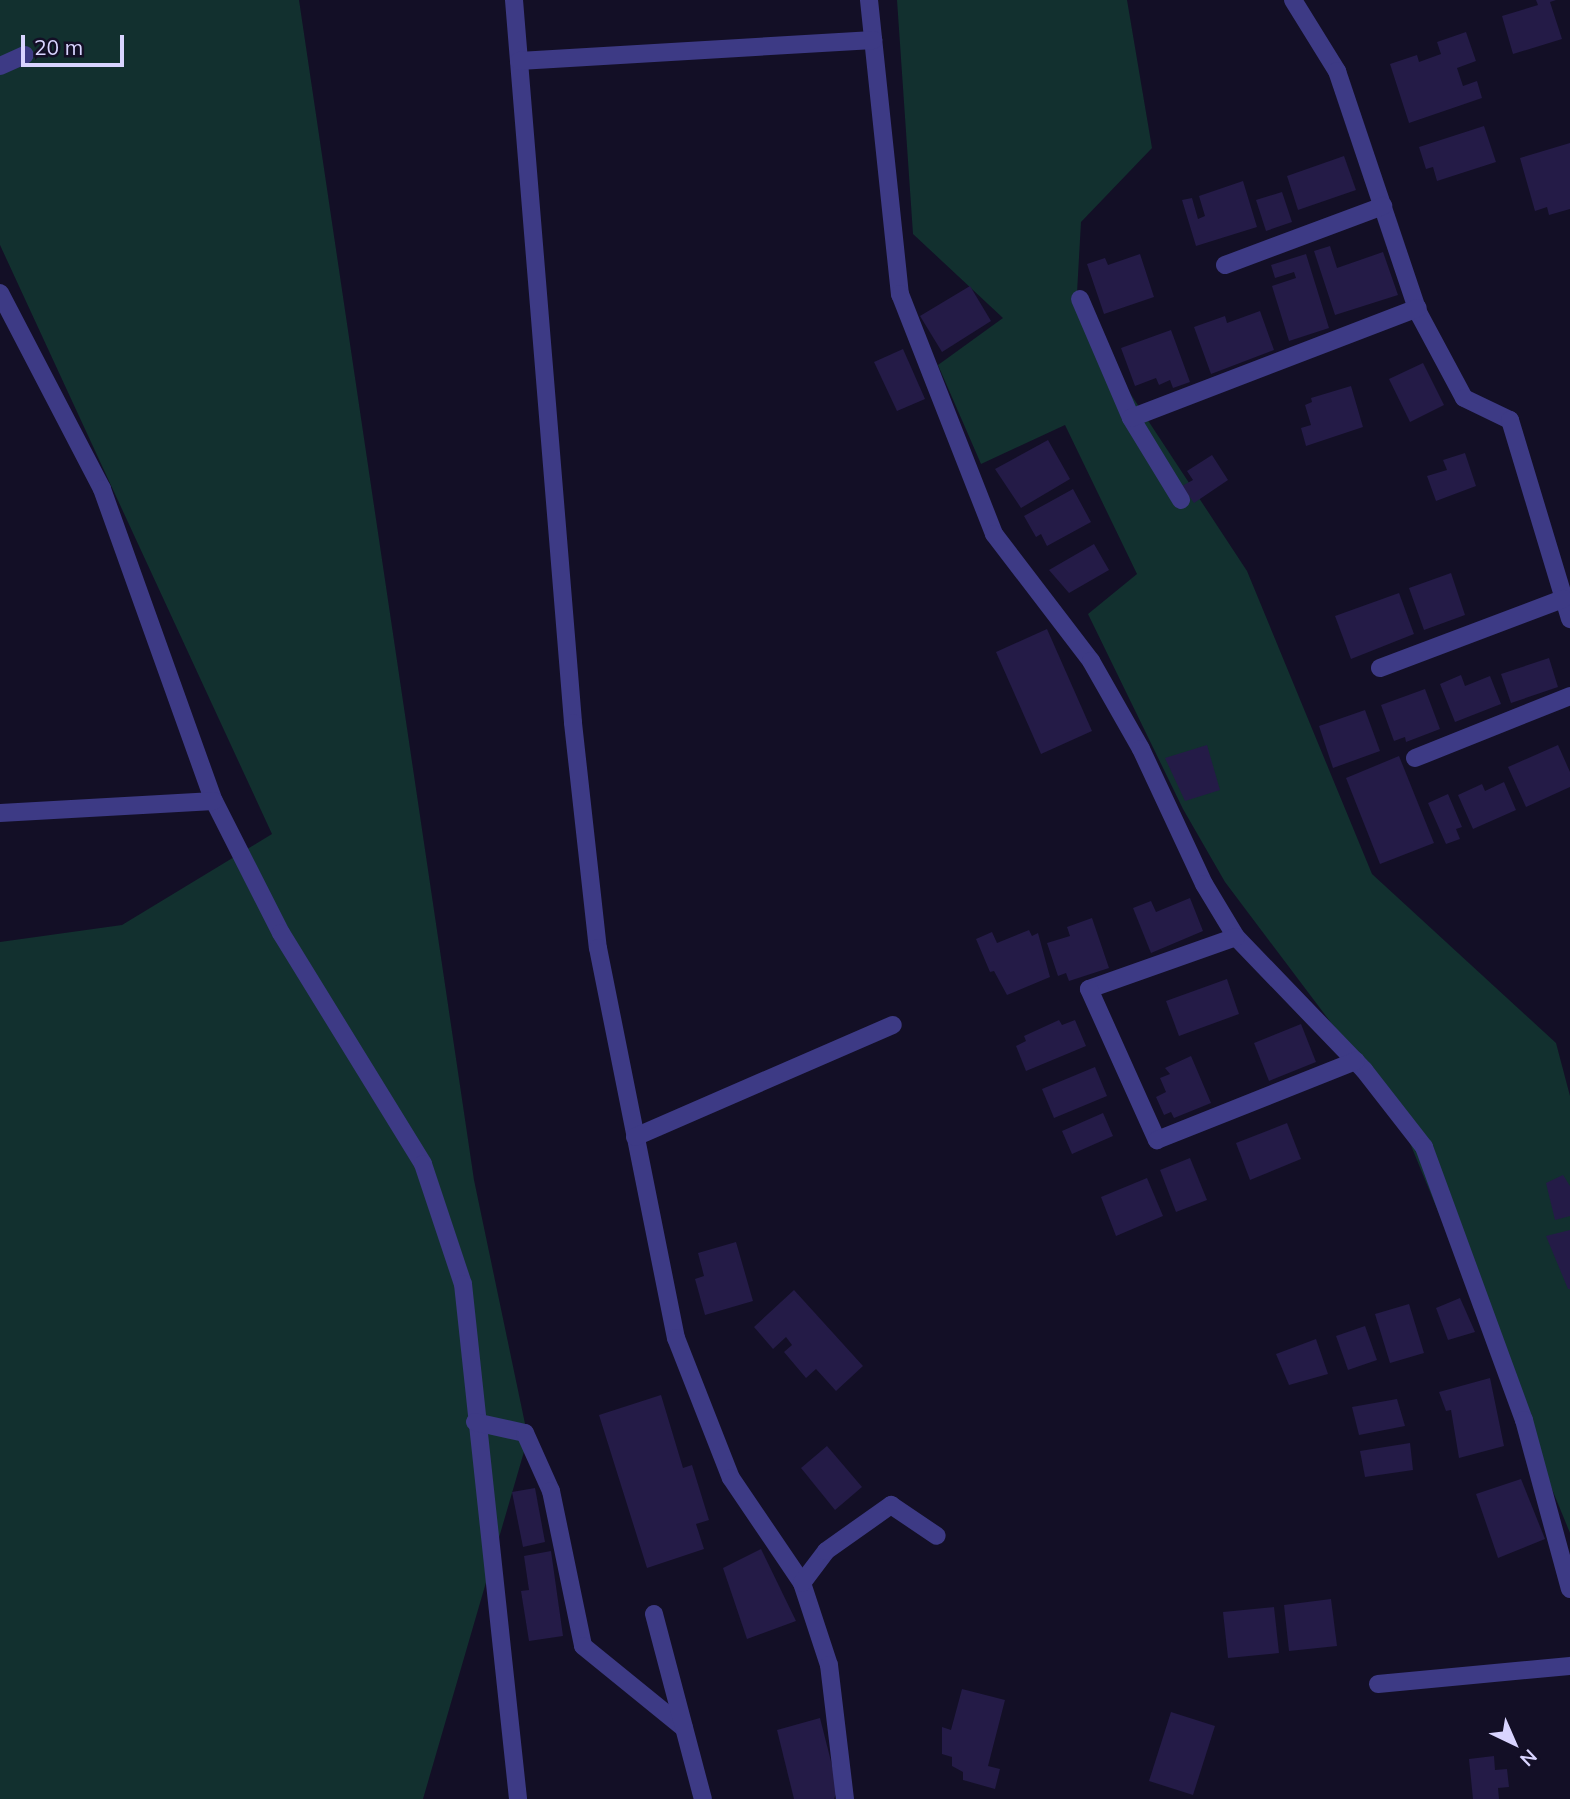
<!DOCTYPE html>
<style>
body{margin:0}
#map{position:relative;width:1570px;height:1799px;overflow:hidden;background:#130f26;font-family:Mulish,sans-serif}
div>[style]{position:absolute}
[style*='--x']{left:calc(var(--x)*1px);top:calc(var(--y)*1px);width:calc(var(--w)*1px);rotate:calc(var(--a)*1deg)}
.green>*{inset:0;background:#12302f}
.building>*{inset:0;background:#241b47}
.minor>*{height:18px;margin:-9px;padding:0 9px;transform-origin:9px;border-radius:9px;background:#3d3a85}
span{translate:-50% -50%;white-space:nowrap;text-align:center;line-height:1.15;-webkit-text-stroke:5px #130f26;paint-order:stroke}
.north{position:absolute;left:1479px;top:1708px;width:70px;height:70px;-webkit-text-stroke:5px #130f26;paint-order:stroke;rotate:136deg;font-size:19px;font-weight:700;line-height:28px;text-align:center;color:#d9d4ff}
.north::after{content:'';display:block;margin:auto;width:24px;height:32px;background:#d9d4ff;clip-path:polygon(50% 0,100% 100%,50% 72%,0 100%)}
.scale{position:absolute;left:21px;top:35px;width:103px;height:32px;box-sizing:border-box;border:4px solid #d9d4ff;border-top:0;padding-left:9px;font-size:21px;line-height:24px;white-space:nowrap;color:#d9d4ff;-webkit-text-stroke:5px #130f26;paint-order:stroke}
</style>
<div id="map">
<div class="green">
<i style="clip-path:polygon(0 0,299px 0,474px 1180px,528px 1438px,423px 1799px,0 1799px,0 942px,122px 925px,272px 834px,0 245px)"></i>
<i style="clip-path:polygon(897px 0,1127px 0,1152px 148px,1081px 222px,1076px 311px,1247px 571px,1372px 874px,1556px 1043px,1570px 1096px,1570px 1533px,1396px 1109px,1225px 882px,1183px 809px,1088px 614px,1137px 574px,1065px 425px,981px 464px,938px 365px,1003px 318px,913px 234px)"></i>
</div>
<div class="building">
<i style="clip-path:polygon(1536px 0,1556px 0,1550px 2px,1562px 39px,1513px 54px,1502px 16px,1538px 5px)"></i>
<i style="clip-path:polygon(1466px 32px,1476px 61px,1457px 68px,1463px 86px,1477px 81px,1482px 98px,1409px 123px,1390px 64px,1417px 55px,1419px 62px,1441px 54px,1437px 42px)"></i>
<i style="clip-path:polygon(1484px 126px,1496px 162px,1437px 181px,1433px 167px,1426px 169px,1419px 147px)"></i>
<i style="clip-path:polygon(1570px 143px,1570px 209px,1549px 215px,1547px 207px,1535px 211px,1520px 158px)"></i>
<i style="clip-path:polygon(1344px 156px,1356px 190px,1298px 210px,1287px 176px)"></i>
<i style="clip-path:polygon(1243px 181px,1257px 227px,1196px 246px,1182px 200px,1192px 198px,1198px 219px,1205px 216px,1199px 196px)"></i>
<i style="clip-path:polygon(1282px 192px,1292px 222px,1266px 231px,1256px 200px)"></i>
<i style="clip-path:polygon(1330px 246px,1337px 268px,1383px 252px,1398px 295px,1335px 315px,1314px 251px)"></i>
<i style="clip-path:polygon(1140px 254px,1154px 297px,1104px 314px,1087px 264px,1105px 258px,1108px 265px)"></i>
<i style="clip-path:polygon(1306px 254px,1329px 328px,1289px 341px,1272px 286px,1296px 278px,1294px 272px,1275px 278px,1271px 265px)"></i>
<i style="clip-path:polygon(970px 286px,991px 321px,942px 352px,920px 316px)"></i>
<i style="clip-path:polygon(1260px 311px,1274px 350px,1211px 374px,1194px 327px,1225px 316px,1227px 323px)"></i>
<i style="clip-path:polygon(1171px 330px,1190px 382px,1173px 388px,1170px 380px,1159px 385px,1156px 378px,1135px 386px,1121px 348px)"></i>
<i style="clip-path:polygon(903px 349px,925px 399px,897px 411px,874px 362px)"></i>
<i style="clip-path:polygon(1423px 363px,1444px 405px,1410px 422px,1389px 379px)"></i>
<i style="clip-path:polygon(1351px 386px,1363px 427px,1306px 446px,1301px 428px,1311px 425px,1305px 405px,1312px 402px,1311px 398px)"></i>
<i style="clip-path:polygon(1048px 440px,1070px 479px,1021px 508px,995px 469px)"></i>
<i style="clip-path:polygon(1465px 453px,1476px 486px,1436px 501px,1427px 476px,1447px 470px,1443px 460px)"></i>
<i style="clip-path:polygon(1212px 455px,1228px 480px,1194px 503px,1182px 486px,1193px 480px,1187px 471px)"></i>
<i style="clip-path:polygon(1073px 489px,1091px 522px,1047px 546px,1041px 534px,1036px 537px,1024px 516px)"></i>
<i style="clip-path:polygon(1094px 544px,1109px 570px,1069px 593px,1049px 570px)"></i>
<i style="clip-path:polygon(1451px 573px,1465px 615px,1424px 630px,1409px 588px)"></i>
<i style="clip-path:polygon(1399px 593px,1414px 634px,1351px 659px,1335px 616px)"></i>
<i style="clip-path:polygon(1047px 629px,1092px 731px,1041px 754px,996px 652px)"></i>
<i style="clip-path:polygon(1549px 658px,1558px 687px,1511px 703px,1501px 674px)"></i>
<i style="clip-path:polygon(1461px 675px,1465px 686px,1490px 676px,1501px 704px,1455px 722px,1440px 684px)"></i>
<i style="clip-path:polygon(1425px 689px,1440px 729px,1406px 742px,1405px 737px,1394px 741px,1381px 705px)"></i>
<i style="clip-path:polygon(1365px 710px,1380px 751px,1333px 768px,1319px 726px)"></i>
<i style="clip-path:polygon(1207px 745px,1220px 790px,1185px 801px,1165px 758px)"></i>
<i style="clip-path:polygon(1558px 745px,1570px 772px,1570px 787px,1526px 807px,1508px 767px)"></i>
<i style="clip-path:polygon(1399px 756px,1434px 843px,1380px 864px,1346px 778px)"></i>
<i style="clip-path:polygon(1504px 782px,1516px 810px,1473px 829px,1458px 795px,1482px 784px,1485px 791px)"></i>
<i style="clip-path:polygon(1448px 794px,1462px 827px,1456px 829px,1460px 839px,1446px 844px,1428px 803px)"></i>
<i style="clip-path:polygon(1190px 898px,1203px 931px,1151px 953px,1133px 908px,1151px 901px,1156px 912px)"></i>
<i style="clip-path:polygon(1092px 918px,1109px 968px,1069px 981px,1066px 973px,1058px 976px,1047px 943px,1070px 936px,1067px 927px)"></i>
<i style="clip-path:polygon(1029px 930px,1032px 936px,1038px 933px,1050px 977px,1007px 995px,994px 971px,990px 972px,976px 939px,992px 932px,997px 943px)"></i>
<i style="clip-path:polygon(1227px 979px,1239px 1014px,1179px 1036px,1166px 1001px)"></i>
<i style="clip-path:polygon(1059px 1020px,1062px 1025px,1075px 1020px,1086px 1046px,1026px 1071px,1016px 1046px,1026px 1041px,1024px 1036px)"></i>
<i style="clip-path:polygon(1301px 1024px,1316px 1062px,1269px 1081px,1254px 1043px)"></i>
<i style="clip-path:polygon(1191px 1056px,1211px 1103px,1174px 1118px,1171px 1112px,1164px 1115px,1156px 1097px,1166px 1092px,1160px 1078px,1170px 1074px,1165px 1068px)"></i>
<i style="clip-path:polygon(1095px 1067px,1107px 1096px,1054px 1118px,1042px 1089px)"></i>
<i style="clip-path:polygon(1103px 1113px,1113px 1136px,1072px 1154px,1062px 1131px)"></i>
<i style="clip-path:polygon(1287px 1123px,1301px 1159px,1250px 1180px,1236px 1143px)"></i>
<i style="clip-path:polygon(1190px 1158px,1207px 1200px,1176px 1212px,1160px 1170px)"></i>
<i style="clip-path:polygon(1563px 1175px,1570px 1186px,1570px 1216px,1555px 1220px,1546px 1183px)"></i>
<i style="clip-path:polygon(1147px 1178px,1163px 1216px,1116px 1236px,1101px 1197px)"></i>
<i style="clip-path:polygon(1570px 1230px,1570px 1289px,1568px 1289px,1546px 1236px)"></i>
<i style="clip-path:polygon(736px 1242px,753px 1301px,705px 1315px,695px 1279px,704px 1276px,698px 1253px)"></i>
<i style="clip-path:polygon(794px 1290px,863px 1366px,836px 1391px,816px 1369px,806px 1378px,784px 1352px,792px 1345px,786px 1337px,773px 1349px,754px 1327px)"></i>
<i style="clip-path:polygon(1460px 1298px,1475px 1332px,1448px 1340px,1436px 1308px)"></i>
<i style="clip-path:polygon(1409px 1304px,1424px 1353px,1390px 1363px,1375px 1314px)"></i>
<i style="clip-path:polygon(1365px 1326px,1377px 1360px,1348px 1370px,1336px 1336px)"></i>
<i style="clip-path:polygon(1316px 1339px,1328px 1374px,1289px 1385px,1276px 1354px)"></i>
<i style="clip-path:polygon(1490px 1378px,1504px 1446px,1459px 1458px,1451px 1410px,1446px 1411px,1439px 1392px)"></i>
<i style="clip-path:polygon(661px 1395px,683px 1468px,692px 1465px,709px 1520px,696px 1524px,704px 1549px,647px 1568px,599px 1415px)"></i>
<i style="clip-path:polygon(1397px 1399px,1405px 1426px,1359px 1435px,1352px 1407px)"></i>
<i style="clip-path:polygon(1410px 1443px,1413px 1470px,1365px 1477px,1360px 1451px)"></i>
<i style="clip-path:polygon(827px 1446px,862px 1487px,835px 1510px,801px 1468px)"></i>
<i style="clip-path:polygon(1521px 1479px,1545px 1539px,1498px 1558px,1476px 1494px)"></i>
<i style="clip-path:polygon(535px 1488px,545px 1542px,523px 1547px,512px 1492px)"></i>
<i style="clip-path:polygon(761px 1549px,796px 1621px,747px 1639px,723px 1568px)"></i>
<i style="clip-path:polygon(551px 1551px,563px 1636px,529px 1641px,521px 1591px,529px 1590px,524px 1556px)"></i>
<i style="clip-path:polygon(1331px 1599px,1337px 1646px,1289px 1651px,1284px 1605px)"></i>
<i style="clip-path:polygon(1274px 1607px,1279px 1653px,1228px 1658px,1223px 1612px)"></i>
<i style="clip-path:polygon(962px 1689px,1005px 1700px,988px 1766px,1000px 1769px,995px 1789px,963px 1780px,963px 1772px,952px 1766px,952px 1757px,942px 1754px,942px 1727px,951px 1730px)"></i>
<i style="clip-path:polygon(1171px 1712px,1215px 1726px,1193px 1795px,1149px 1781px)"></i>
<i style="clip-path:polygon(820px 1718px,838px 1789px,834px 1799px,794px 1799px,777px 1730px)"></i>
<i style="clip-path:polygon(1494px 1756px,1495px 1770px,1507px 1769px,1509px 1787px,1498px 1788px,1499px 1799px,1473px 1799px,1469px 1759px)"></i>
</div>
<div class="minor">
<i style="--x:514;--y:0;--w:725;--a:85.33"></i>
<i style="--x:573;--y:723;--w:226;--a:83.7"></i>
<i style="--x:598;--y:948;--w:398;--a:78.7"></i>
<i style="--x:676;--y:1338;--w:150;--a:68.6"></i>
<i style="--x:731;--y:1478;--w:127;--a:55.9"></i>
<i style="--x:802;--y:1583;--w:86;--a:71.8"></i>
<i style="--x:829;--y:1665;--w:135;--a:83.2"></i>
<i style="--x:869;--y:0;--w:296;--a:84"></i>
<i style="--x:900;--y:294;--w:258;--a:68.6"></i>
<i style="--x:994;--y:534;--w:160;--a:52.6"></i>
<i style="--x:1091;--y:661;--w:101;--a:60.4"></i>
<i style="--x:1141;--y:749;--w:149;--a:65"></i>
<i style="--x:1204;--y:884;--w:62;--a:58.9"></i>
<i style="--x:1236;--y:937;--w:185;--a:46.1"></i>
<i style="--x:1364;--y:1070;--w:98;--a:52.1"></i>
<i style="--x:1424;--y:1147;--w:291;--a:69.9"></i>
<i style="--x:1524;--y:1420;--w:175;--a:74.8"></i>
<i style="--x:1293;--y:0;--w:84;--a:58.2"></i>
<i style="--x:1337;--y:71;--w:256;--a:71.4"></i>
<i style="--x:1419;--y:314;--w:95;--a:61.8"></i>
<i style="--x:1464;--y:398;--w:51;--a:25.6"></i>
<i style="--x:1510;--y:420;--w:208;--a:73.2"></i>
<i style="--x:519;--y:61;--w:355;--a:-3.4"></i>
<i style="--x:0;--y:66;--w:27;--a:-24"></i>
<i style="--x:1225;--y:265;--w:169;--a:-20.5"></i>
<i style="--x:0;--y:293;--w:221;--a:62.5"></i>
<i style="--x:102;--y:489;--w:331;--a:70.3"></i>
<i style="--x:214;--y:801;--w:148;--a:63.1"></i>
<i style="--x:281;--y:933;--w:271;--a:58.4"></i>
<i style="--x:423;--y:1164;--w:126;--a:71.6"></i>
<i style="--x:463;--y:1284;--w:518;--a:83.9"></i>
<i style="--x:1080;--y:299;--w:129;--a:66.8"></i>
<i style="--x:1131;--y:418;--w:96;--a:58.6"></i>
<i style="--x:1131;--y:418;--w:307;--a:-21"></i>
<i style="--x:1380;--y:668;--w:196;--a:-20.7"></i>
<i style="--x:1415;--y:758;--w:167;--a:-21.8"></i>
<i style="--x:0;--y:813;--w:214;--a:-3.2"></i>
<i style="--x:1236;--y:937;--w:156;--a:160.5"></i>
<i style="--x:1089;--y:989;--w:166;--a:65.8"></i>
<i style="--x:1157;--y:1140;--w:214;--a:-21.7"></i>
<i style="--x:635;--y:1137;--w:281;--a:-23.5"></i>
<i style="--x:475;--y:1422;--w:51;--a:12.4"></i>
<i style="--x:525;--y:1433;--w:64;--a:65.9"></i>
<i style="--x:551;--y:1491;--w:158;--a:78.3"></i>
<i style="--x:583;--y:1646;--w:130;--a:39.1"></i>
<i style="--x:802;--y:1583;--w:40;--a:-53"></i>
<i style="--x:826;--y:1551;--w:80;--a:-35.3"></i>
<i style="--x:891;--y:1505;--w:55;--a:34"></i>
<i style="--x:654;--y:1614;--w:191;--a:75.2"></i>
<i style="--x:1378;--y:1684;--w:193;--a:-5.4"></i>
</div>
<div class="north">N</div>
<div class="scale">20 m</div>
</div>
